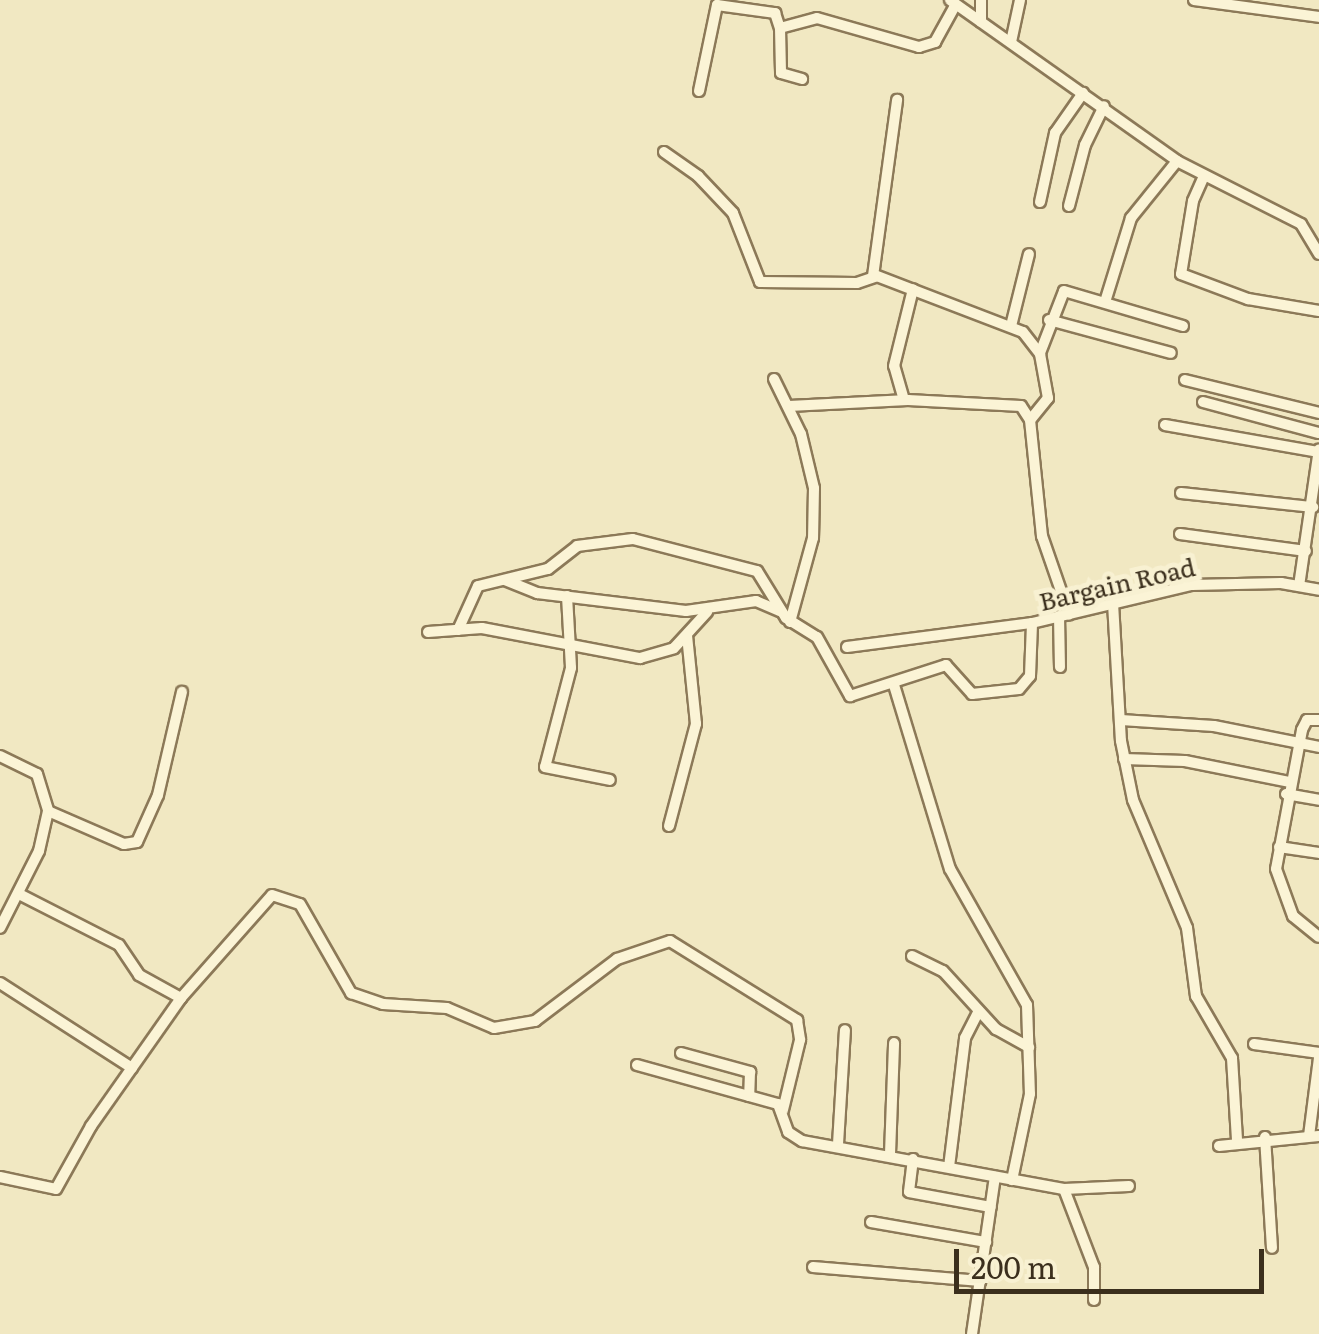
<!DOCTYPE html>
<style>
body{margin:0}
#map{position:relative;width:1319px;height:1334px;overflow:hidden;background:#f1e8c2;font-family:Literata,serif}
div>[style]{position:absolute}
[style*='--x']{left:calc(var(--x)*1px);top:calc(var(--y)*1px);width:calc(var(--w)*1px);rotate:calc(var(--a)*1deg)}
.roads{filter:drop-shadow(2px 0 #8c7958) drop-shadow(-2px 0 #8c7958) drop-shadow(0 2px #8c7958) drop-shadow(0 -2px #8c7958)}
.minor>*{height:10px;margin:-5px;padding:0 5px;transform-origin:5px;border-radius:5px;background:#fbf4d6}
span{translate:-50% -50%;white-space:nowrap;text-align:center;line-height:1.15;-webkit-text-stroke:10px #f8f1d2;paint-order:stroke}
.street-label{font-size:25px;color:#3b2f1d}
.scale{position:absolute;left:954px;top:1249px;width:310px;height:45px;box-sizing:border-box;border:5px solid #3b2f1d;border-top:0;padding-left:12px;font-size:30px;line-height:35px;white-space:nowrap;color:#3b2f1d;-webkit-text-stroke:8px #f8f1d2;paint-order:stroke}
</style>
<div id="map">
<div class="roads">
<div class="minor">
<i style="--x:950;--y:0;--w:278;--a:35.3"></i>
<i style="--x:1177;--y:161;--w:139;--a:26.9"></i>
<i style="--x:1301;--y:224;--w:35;--a:59"></i>
<i style="--x:1194;--y:0;--w:126;--a:7.7"></i>
<i style="--x:981;--y:22;--w:22;--a:-90"></i>
<i style="--x:780;--y:28;--w:45;--a:88.7"></i>
<i style="--x:781;--y:73;--w:22;--a:16"></i>
<i style="--x:1011;--y:42;--w:43;--a:-77.9"></i>
<i style="--x:699;--y:91;--w:88;--a:-78.2"></i>
<i style="--x:717;--y:5;--w:59;--a:7.9"></i>
<i style="--x:775;--y:13;--w:16;--a:72"></i>
<i style="--x:780;--y:28;--w:38;--a:-15"></i>
<i style="--x:817;--y:18;--w:106;--a:15.9"></i>
<i style="--x:919;--y:47;--w:17;--a:-17"></i>
<i style="--x:935;--y:42;--w:43;--a:-61.1"></i>
<i style="--x:664;--y:152;--w:42;--a:35.2"></i>
<i style="--x:698;--y:176;--w:51;--a:46.6"></i>
<i style="--x:733;--y:213;--w:74;--a:68.6"></i>
<i style="--x:760;--y:282;--w:97;--a:0.6"></i>
<i style="--x:857;--y:283;--w:21;--a:-19"></i>
<i style="--x:877;--y:276;--w:156;--a:21"></i>
<i style="--x:1023;--y:332;--w:28;--a:52"></i>
<i style="--x:1040;--y:354;--w:45;--a:79.7"></i>
<i style="--x:1048;--y:398;--w:28;--a:129"></i>
<i style="--x:1204;--y:176;--w:27;--a:114"></i>
<i style="--x:1193;--y:201;--w:74;--a:99.3"></i>
<i style="--x:1181;--y:274;--w:72;--a:20.5"></i>
<i style="--x:1248;--y:299;--w:72;--a:9.6"></i>
<i style="--x:1040;--y:202;--w:71;--a:-77.7"></i>
<i style="--x:1055;--y:133;--w:49;--a:-55"></i>
<i style="--x:1069;--y:206;--w:63;--a:-75.3"></i>
<i style="--x:1085;--y:145;--w:43;--a:-64"></i>
<i style="--x:873;--y:276;--w:178;--a:-82.2"></i>
<i style="--x:1105;--y:302;--w:88;--a:-72.8"></i>
<i style="--x:1131;--y:218;--w:73;--a:-51.1"></i>
<i style="--x:1049;--y:320;--w:126;--a:15.1"></i>
<i style="--x:1011;--y:326;--w:74;--a:-76"></i>
<i style="--x:1040;--y:353;--w:66;--a:-68.8"></i>
<i style="--x:1064;--y:291;--w:124;--a:16.4"></i>
<i style="--x:774;--y:379;--w:61;--a:63.9"></i>
<i style="--x:801;--y:434;--w:56;--a:76.5"></i>
<i style="--x:814;--y:488;--w:50;--a:91.1"></i>
<i style="--x:813;--y:538;--w:87;--a:105.3"></i>
<i style="--x:1185;--y:380;--w:138;--a:13.8"></i>
<i style="--x:904;--y:400;--w:35;--a:-106"></i>
<i style="--x:894;--y:366;--w:79;--a:-76.1"></i>
<i style="--x:1203;--y:402;--w:120;--a:15"></i>
<i style="--x:789;--y:406;--w:119;--a:-2.9"></i>
<i style="--x:908;--y:400;--w:113;--a:3"></i>
<i style="--x:1021;--y:406;--w:17;--a:57"></i>
<i style="--x:1030;--y:420;--w:117;--a:84.1"></i>
<i style="--x:1042;--y:536;--w:83;--a:70.9"></i>
<i style="--x:1165;--y:425;--w:155;--a:10"></i>
<i style="--x:1181;--y:493;--w:133;--a:6.1"></i>
<i style="--x:1180;--y:534;--w:127;--a:7.7"></i>
<i style="--x:505;--y:580;--w:35;--a:22"></i>
<i style="--x:537;--y:593;--w:150;--a:6.9"></i>
<i style="--x:686;--y:611;--w:71;--a:-8.1"></i>
<i style="--x:756;--y:601;--w:26;--a:23"></i>
<i style="--x:1299;--y:586;--w:138;--a:-81.7"></i>
<i style="--x:567;--y:596;--w:72;--a:86.8"></i>
<i style="--x:571;--y:668;--w:102;--a:104.7"></i>
<i style="--x:545;--y:767;--w:66;--a:11.3"></i>
<i style="--x:1113;--y:603;--w:138;--a:86.7"></i>
<i style="--x:1121;--y:741;--w:60;--a:78.5"></i>
<i style="--x:1133;--y:800;--w:139;--a:67.1"></i>
<i style="--x:1187;--y:928;--w:69;--a:82.5"></i>
<i style="--x:1196;--y:996;--w:72;--a:59.9"></i>
<i style="--x:1232;--y:1058;--w:82;--a:86.5"></i>
<i style="--x:1059;--y:616;--w:51;--a:88.9"></i>
<i style="--x:458;--y:630;--w:48;--a:-65.6"></i>
<i style="--x:478;--y:586;--w:72;--a:-13.7"></i>
<i style="--x:548;--y:569;--w:37;--a:-38"></i>
<i style="--x:577;--y:546;--w:56;--a:-7.1"></i>
<i style="--x:633;--y:539;--w:128;--a:14.5"></i>
<i style="--x:757;--y:571;--w:55;--a:58.3"></i>
<i style="--x:786;--y:618;--w:36;--a:32"></i>
<i style="--x:817;--y:637;--w:68;--a:60.8"></i>
<i style="--x:850;--y:696;--w:101;--a:-17.9"></i>
<i style="--x:946;--y:665;--w:39;--a:48"></i>
<i style="--x:972;--y:694;--w:47;--a:-6.1"></i>
<i style="--x:1019;--y:689;--w:17;--a:-50"></i>
<i style="--x:1030;--y:676;--w:53;--a:-87.8"></i>
<i style="--x:428;--y:632;--w:54;--a:-4.2"></i>
<i style="--x:482;--y:628;--w:161;--a:10.8"></i>
<i style="--x:640;--y:658;--w:35;--a:-16"></i>
<i style="--x:674;--y:648;--w:49;--a:-47.5"></i>
<i style="--x:847;--y:647;--w:187;--a:-7.4"></i>
<i style="--x:1032;--y:623;--w:164;--a:-13.4"></i>
<i style="--x:1192;--y:585;--w:89;--a:-1.3"></i>
<i style="--x:1281;--y:583;--w:39;--a:10"></i>
<i style="--x:894;--y:685;--w:192;--a:73.1"></i>
<i style="--x:950;--y:869;--w:156;--a:60.5"></i>
<i style="--x:1027;--y:1005;--w:89;--a:88.1"></i>
<i style="--x:1030;--y:1094;--w:88;--a:101.8"></i>
<i style="--x:1121;--y:720;--w:93;--a:3.7"></i>
<i style="--x:1214;--y:726;--w:107;--a:11.3"></i>
<i style="--x:1319;--y:720;--w:12;--a:180"></i>
<i style="--x:1307;--y:720;--w:11;--a:117"></i>
<i style="--x:1302;--y:730;--w:141;--a:100.6"></i>
<i style="--x:1276;--y:869;--w:50;--a:70.1"></i>
<i style="--x:1293;--y:916;--w:33;--a:39"></i>
<i style="--x:0;--y:756;--w:41;--a:25.9"></i>
<i style="--x:37;--y:774;--w:39;--a:73"></i>
<i style="--x:48;--y:811;--w:41;--a:102.7"></i>
<i style="--x:39;--y:851;--w:86;--a:116.9"></i>
<i style="--x:1124;--y:759;--w:61;--a:1.9"></i>
<i style="--x:1185;--y:761;--w:106;--a:11.4"></i>
<i style="--x:1286;--y:794;--w:34;--a:10"></i>
<i style="--x:48;--y:811;--w:83;--a:23.5"></i>
<i style="--x:124;--y:844;--w:13;--a:-9"></i>
<i style="--x:137;--y:842;--w:51;--a:-65.9"></i>
<i style="--x:158;--y:795;--w:106;--a:-76.9"></i>
<i style="--x:669;--y:826;--w:106;--a:-75.2"></i>
<i style="--x:696;--y:724;--w:89;--a:-95.8"></i>
<i style="--x:1279;--y:847;--w:40;--a:8.5"></i>
<i style="--x:19;--y:894;--w:112;--a:27"></i>
<i style="--x:119;--y:945;--w:36;--a:56"></i>
<i style="--x:139;--y:975;--w:48;--a:28.7"></i>
<i style="--x:912;--y:956;--w:34;--a:26"></i>
<i style="--x:943;--y:971;--w:79;--a:47.6"></i>
<i style="--x:996;--y:1029;--w:38;--a:29"></i>
<i style="--x:0;--y:983;--w:157;--a:32.8"></i>
<i style="--x:1254;--y:1044;--w:66;--a:7.9"></i>
<i style="--x:681;--y:1053;--w:72;--a:15.4"></i>
<i style="--x:750;--y:1072;--w:24;--a:92"></i>
<i style="--x:637;--y:1065;--w:146;--a:15.5"></i>
<i style="--x:778;--y:1104;--w:30;--a:70"></i>
<i style="--x:788;--y:1132;--w:17;--a:33"></i>
<i style="--x:802;--y:1141;--w:266;--a:10.4"></i>
<i style="--x:1064;--y:1189;--w:65;--a:-2.6"></i>
<i style="--x:1309;--y:1136;--w:79;--a:-82.7"></i>
<i style="--x:1265;--y:1137;--w:111;--a:86.4"></i>
<i style="--x:838;--y:1144;--w:114;--a:-86.5"></i>
<i style="--x:1219;--y:1146;--w:100;--a:-5.7"></i>
<i style="--x:890;--y:1154;--w:111;--a:-87.9"></i>
<i style="--x:913;--y:1159;--w:33;--a:97"></i>
<i style="--x:909;--y:1192;--w:83;--a:10.4"></i>
<i style="--x:949;--y:1167;--w:130;--a:-82.9"></i>
<i style="--x:965;--y:1038;--w:30;--a:-63"></i>
<i style="--x:0;--y:1177;--w:57;--a:12.1"></i>
<i style="--x:56;--y:1189;--w:72;--a:-60.9"></i>
<i style="--x:91;--y:1126;--w:156;--a:-54.9"></i>
<i style="--x:181;--y:998;--w:137;--a:-48.5"></i>
<i style="--x:272;--y:895;--w:29;--a:18"></i>
<i style="--x:300;--y:904;--w:103;--a:60.2"></i>
<i style="--x:351;--y:993;--w:34;--a:19"></i>
<i style="--x:383;--y:1004;--w:64;--a:3.6"></i>
<i style="--x:447;--y:1008;--w:51;--a:23.1"></i>
<i style="--x:494;--y:1028;--w:42;--a:-9.7"></i>
<i style="--x:535;--y:1021;--w:103;--a:-37.1"></i>
<i style="--x:617;--y:959;--w:56;--a:-18.8"></i>
<i style="--x:670;--y:941;--w:150;--a:31.9"></i>
<i style="--x:797;--y:1020;--w:20;--a:81"></i>
<i style="--x:800;--y:1040;--w:72;--a:103.7"></i>
<i style="--x:1064;--y:1189;--w:84;--a:69"></i>
<i style="--x:1094;--y:1267;--w:33;--a:90"></i>
<i style="--x:871;--y:1222;--w:117;--a:9.9"></i>
<i style="--x:813;--y:1267;--w:168;--a:4.8"></i>
<i style="--x:972;--y:1334;--w:159;--a:-81.7"></i>
</div>
</div>
<div class="street-label">
<span style="left:1117px;top:584px;rotate:-13deg">Bargain Road</span>
</div>
<div class="scale">200 m</div>
</div>
